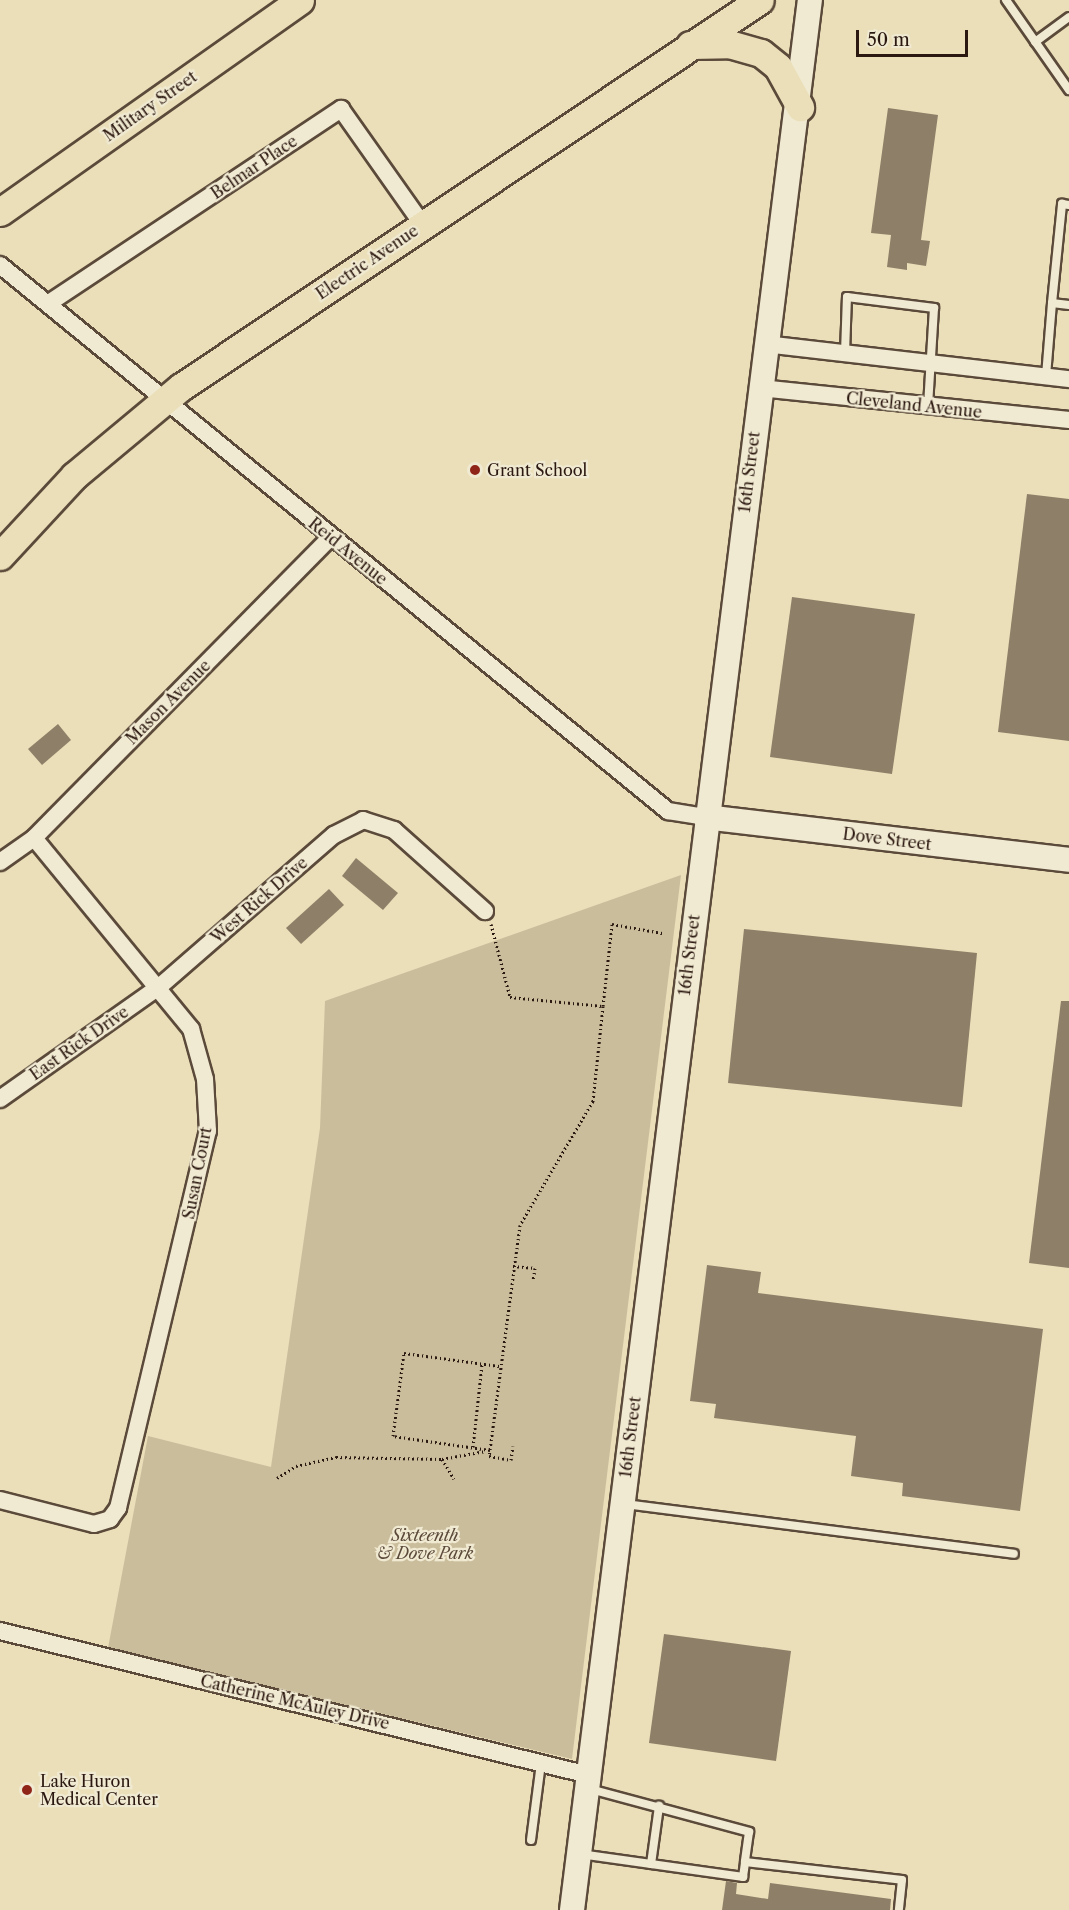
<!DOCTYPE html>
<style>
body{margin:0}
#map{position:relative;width:1069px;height:1910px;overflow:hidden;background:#eadfb9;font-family:"Libre Caslon Text",serif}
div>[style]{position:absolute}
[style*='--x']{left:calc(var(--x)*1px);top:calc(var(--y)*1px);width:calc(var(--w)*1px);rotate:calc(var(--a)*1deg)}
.green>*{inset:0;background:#cabd9c}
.building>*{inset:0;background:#8e7f68}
.path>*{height:3px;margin-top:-1.5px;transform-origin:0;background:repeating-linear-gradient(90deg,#2b1810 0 1.5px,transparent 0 4.5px)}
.roads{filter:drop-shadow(2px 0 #5b4a3a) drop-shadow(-2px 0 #5b4a3a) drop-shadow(0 2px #5b4a3a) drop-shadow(0 -2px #5b4a3a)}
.lane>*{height:8px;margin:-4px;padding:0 4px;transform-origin:4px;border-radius:4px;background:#f1ead2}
.street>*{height:16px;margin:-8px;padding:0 8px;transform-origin:8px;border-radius:8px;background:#f1ead2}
.secondary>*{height:24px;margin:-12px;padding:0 12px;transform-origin:12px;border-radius:12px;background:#f1ead2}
.primary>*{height:27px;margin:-13.5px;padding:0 13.5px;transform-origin:13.5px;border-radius:13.5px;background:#eadfb9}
.dots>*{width:16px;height:16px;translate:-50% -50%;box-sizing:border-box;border:3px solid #f1ead2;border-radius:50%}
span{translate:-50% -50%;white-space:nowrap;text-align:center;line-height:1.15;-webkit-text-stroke:4.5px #f1ead2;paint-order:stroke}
.street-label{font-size:16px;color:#2b1810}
.poi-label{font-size:16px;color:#2b1810}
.left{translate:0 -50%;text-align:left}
.park-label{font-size:16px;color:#5b4a3a;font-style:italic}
.scale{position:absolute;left:856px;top:30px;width:112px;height:27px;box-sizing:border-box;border:3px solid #2b1810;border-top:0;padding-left:8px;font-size:18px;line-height:21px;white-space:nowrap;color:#2b1810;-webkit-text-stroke:4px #f1ead2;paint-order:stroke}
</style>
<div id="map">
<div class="green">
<i style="clip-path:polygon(681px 875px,572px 1759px,108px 1648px,148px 1436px,271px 1467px,320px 1128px,325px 1001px)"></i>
</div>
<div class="building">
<i style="clip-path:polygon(888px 108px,938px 115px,921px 240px,930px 241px,926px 266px,907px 263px,907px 270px,887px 267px,891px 235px,871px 233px)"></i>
<i style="clip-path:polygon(1027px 494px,1069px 499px,1069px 741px,998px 732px)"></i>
<i style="clip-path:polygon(792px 597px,915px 614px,892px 774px,770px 757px)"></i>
<i style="clip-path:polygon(58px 724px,71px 740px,42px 765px,28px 749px)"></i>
<i style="clip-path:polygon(356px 858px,398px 893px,383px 910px,342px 876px)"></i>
<i style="clip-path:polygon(329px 889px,344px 905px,301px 944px,286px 928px)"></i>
<i style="clip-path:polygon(744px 929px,977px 953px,962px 1107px,728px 1083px)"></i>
<i style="clip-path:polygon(1061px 1001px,1069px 1001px,1069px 1268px,1029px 1263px)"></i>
<i style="clip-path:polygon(707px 1265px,761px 1272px,758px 1293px,1043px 1329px,1020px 1511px,902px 1496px,903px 1483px,851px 1476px,856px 1436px,714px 1418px,716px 1404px,690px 1401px)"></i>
<i style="clip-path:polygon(664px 1634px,791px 1651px,776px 1761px,649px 1743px)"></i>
<i style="clip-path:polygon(726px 1881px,737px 1883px,736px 1894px,768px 1899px,770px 1883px,891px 1899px,890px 1910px,722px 1910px)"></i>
</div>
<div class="path">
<i style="--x:491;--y:924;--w:75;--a:75.4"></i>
<i style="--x:510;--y:997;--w:93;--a:5.5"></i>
<i style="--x:603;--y:1006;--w:96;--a:96"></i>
<i style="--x:593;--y:1101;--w:144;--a:120.5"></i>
<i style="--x:520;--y:1225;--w:233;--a:97.6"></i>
<i style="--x:489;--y:1456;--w:22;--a:10"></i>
<i style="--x:511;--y:1460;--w:14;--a:-82"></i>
<i style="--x:603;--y:1006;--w:82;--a:-83.7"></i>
<i style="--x:612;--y:924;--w:51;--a:10.2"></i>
<i style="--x:513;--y:1266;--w:22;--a:5"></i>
<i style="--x:535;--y:1268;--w:13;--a:99"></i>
<i style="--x:473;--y:1447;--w:83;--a:-83.8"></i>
<i style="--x:490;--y:1450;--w:98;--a:-171.8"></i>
<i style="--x:393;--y:1436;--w:84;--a:-82.5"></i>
<i style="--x:404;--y:1353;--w:96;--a:7.8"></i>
<i style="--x:442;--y:1459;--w:23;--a:59"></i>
<i style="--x:277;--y:1478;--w:22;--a:-32"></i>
<i style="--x:296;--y:1466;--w:41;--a:-12.7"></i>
<i style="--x:336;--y:1457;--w:106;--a:1.1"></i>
<i style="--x:442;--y:1459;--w:44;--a:-10.5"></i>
</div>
<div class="roads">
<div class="lane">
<i style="--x:1006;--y:0;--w:110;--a:55"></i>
<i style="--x:1035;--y:42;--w:42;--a:-36.3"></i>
<i style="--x:1052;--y:303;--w:100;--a:-84.2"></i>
<i style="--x:1062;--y:204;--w:7;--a:8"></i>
<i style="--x:845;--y:353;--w:56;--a:-88"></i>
<i style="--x:847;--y:297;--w:88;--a:7.2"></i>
<i style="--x:934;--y:308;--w:99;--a:93.5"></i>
<i style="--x:1046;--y:376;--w:73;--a:-85.3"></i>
<i style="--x:1052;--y:303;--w:17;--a:7"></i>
<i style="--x:625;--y:1504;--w:392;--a:7.3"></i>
<i style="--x:590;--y:1789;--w:165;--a:15.1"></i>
<i style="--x:749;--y:1832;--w:30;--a:98"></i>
<i style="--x:745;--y:1862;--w:158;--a:6.5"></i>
<i style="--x:902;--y:1880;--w:30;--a:96"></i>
<i style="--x:531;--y:1840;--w:78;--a:-82.6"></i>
<i style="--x:580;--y:1854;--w:165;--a:8"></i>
<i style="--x:743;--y:1877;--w:15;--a:-82"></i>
<i style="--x:651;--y:1864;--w:59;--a:-82.1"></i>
</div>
<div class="street">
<i style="--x:0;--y:265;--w:863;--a:39.26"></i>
<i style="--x:668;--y:811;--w:37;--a:9"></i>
<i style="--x:49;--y:303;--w:351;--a:-33.6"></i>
<i style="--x:341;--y:109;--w:141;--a:54.8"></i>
<i style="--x:765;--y:344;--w:306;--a:6.6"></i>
<i style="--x:760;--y:388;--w:311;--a:5.9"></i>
<i style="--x:0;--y:862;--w:42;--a:-35.2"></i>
<i style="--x:34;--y:838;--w:423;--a:-45.4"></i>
<i style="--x:0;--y:1099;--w:194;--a:-35.2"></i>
<i style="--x:159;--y:987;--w:232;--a:-41"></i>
<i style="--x:334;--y:835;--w:33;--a:-27"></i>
<i style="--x:363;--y:820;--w:33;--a:18"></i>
<i style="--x:394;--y:830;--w:122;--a:41.7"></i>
<i style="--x:0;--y:1500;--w:97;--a:14.3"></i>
<i style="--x:94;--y:1524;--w:17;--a:-17"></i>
<i style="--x:110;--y:1519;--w:14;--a:-54"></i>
<i style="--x:118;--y:1508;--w:388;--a:-76.6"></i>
<i style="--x:208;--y:1131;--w:52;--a:-93.3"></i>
<i style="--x:205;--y:1079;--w:52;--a:-105.6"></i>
<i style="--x:191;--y:1029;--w:247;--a:-129.4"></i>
<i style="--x:0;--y:1631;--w:606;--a:13.74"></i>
</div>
<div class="secondary">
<i style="--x:705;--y:817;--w:367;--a:6.7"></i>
<i style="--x:572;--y:1910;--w:1925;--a:-82.9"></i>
</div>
<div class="primary">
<i style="--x:690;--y:45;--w:39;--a:-1"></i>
<i style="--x:729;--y:44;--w:33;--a:16"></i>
<i style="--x:761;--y:53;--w:22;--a:39"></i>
<i style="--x:778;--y:67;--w:46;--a:61.2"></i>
<i style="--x:0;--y:212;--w:367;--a:-35.2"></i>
<i style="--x:0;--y:556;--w:109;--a:-47.2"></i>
<i style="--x:74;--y:476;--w:139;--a:-39.8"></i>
<i style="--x:181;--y:387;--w:696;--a:-33.76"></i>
</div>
</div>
<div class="dots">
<i style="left:475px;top:470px;background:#8f2418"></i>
<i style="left:27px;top:1790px;background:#8f2418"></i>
</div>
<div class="street-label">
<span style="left:150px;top:106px;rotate:-35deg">Military Street</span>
<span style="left:254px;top:167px;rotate:-34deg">Belmar Place</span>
<span style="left:367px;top:262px;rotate:-34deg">Electric Avenue</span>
<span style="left:914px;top:405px;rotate:6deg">Cleveland Avenue</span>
<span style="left:749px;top:472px;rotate:-83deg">16th Street</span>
<span style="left:348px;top:551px;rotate:39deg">Reid Avenue</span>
<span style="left:168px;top:702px;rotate:-45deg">Mason Avenue</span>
<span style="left:887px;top:839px;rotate:7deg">Dove Street</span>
<span style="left:259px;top:900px;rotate:-41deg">West Rick Drive</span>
<span style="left:689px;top:955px;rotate:-83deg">16th Street</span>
<span style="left:79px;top:1043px;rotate:-35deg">East Rick Drive</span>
<span style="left:197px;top:1173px;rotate:-79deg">Susan Court</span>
<span style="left:630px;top:1437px;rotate:-83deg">16th Street</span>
<span style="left:295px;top:1702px;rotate:13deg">Catherine McAuley Drive</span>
</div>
<div class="poi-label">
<span class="left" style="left:487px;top:470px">Grant School</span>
<span class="left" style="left:40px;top:1790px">Lake Huron<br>Medical Center</span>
</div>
<div class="park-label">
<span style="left:425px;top:1544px">Sixteenth<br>&amp; Dove Park</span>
</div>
<div class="scale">50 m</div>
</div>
